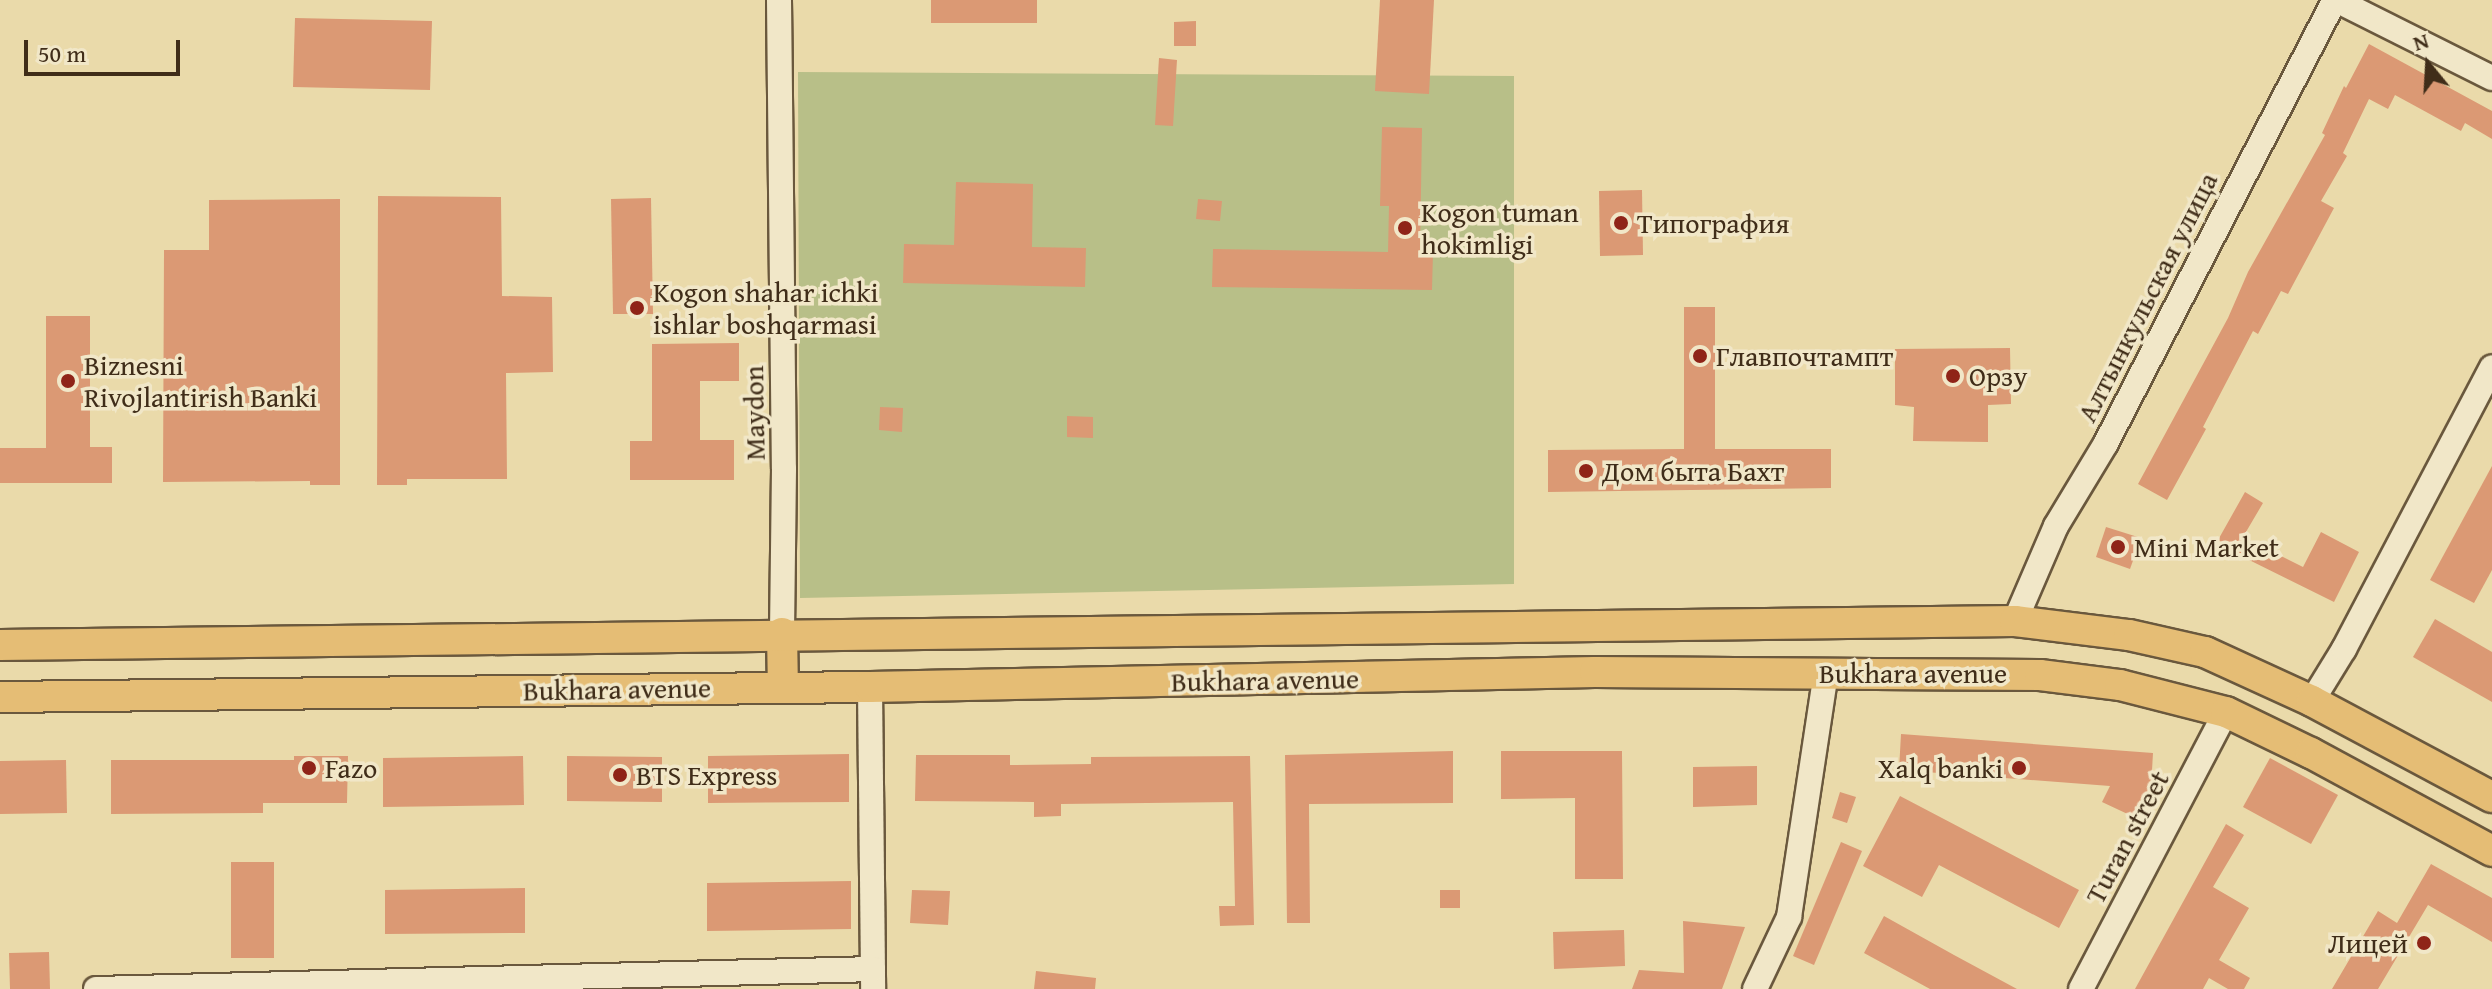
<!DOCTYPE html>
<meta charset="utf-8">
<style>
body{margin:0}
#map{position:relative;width:2492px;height:989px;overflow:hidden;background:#eadaaa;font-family:"Gentium Book Plus",serif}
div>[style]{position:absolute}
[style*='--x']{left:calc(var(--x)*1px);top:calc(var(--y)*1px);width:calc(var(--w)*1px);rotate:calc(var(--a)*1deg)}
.green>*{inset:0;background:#b8bf88}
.building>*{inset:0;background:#db9974}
.roads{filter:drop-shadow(2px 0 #6a583d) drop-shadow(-2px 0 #6a583d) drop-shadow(0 2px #6a583d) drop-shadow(0 -2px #6a583d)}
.minor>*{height:24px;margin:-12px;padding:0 12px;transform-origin:12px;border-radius:12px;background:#f1e7c8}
.major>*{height:30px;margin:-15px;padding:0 15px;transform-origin:15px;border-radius:15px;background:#e5bd75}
.dots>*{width:22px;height:22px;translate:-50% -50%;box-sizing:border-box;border:4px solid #f1e7c8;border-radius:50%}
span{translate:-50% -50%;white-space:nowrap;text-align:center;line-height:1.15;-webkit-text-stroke:7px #f1e7c8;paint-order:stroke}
.poi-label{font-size:28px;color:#402d19}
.left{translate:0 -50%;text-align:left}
.right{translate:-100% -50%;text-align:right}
.street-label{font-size:28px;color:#402d19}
.north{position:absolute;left:2388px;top:24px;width:80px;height:80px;-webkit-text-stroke:6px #f1e7c8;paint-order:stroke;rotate:342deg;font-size:22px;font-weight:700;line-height:32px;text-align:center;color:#402d19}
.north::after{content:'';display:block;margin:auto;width:28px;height:36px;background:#402d19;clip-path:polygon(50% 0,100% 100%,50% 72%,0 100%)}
.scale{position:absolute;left:24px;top:40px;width:156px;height:36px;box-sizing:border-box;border:4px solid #402d19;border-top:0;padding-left:10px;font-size:24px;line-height:28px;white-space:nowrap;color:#402d19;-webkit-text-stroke:6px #f1e7c8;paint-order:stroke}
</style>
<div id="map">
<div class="green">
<i style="clip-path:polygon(798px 72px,1514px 76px,1514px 584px,800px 598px)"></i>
</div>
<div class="building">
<i style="clip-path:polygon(931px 0,1037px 0,1037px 23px,931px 23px)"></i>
<i style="clip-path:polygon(1380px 0,1434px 0,1429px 94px,1375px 91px)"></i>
<i style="clip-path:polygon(295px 18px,432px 21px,430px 90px,293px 87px)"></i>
<i style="clip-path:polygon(1196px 21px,1196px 46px,1174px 46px,1174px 22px)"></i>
<i style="clip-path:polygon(2369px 44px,2492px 111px,2492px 139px,2465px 123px,2461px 131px,2395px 95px,2388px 109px,2369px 99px,2343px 153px,2347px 156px,2321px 201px,2334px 208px,2288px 294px,2281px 291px,2258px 334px,2253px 331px,2203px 427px,2206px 429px,2167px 500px,2138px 484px,2228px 318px,2248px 272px,2325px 135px,2322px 133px,2344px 86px,2346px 88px)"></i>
<i style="clip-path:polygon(1159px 58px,1177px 60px,1173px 126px,1155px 125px)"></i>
<i style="clip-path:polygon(1382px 127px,1422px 128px,1420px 253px,1433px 253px,1432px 290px,1212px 287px,1213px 249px,1388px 252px,1389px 206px,1380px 206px)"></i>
<i style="clip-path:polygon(956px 182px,1033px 184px,1032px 247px,1086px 248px,1085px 287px,903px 283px,904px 244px,954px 245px)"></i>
<i style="clip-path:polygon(1642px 190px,1643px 255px,1600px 256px,1599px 191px)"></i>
<i style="clip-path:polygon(378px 196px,501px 197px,502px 296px,552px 297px,553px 372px,506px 373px,507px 479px,407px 479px,407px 485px,377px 485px)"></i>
<i style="clip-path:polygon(651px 198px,653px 314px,613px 314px,611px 199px)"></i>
<i style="clip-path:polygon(340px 199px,340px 485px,310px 485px,310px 481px,163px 482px,164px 250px,209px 250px,209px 200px)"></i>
<i style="clip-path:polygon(1198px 199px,1222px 201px,1220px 221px,1196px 219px)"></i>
<i style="clip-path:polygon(1684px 307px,1715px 307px,1715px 449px,1831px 449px,1831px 488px,1548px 492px,1548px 450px,1684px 449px)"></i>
<i style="clip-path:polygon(46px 316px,90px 316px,90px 447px,112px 447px,112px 483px,0 483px,0 448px,46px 448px)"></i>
<i style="clip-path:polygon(739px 343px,739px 381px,700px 381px,700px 440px,734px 440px,734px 480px,630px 480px,630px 441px,652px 441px,652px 344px)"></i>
<i style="clip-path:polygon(2010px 348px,2011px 404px,1988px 405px,1988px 442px,1913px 441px,1914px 407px,1895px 405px,1895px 349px)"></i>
<i style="clip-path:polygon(880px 407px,903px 408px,902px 432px,879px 430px)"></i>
<i style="clip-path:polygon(1067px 416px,1093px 417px,1093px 438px,1067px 437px)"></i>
<i style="clip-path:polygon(2492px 466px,2492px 570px,2474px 603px,2430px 580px)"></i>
<i style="clip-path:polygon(2245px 492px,2263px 503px,2243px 537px,2303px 567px,2321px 532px,2359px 552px,2334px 602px,2235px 553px,2236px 550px,2218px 540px)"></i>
<i style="clip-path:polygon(2106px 527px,2141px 538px,2130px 569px,2096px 557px)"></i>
<i style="clip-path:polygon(2435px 619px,2492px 652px,2492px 702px,2413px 657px)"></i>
<i style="clip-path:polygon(1901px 734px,2153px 753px,2151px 788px,2134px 817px,2102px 802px,2110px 786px,1899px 770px)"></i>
<i style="clip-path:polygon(1453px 751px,1453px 803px,1309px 804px,1310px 923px,1287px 923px,1285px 755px)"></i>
<i style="clip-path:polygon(1501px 751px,1622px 751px,1623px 879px,1575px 879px,1575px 798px,1501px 799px)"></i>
<i style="clip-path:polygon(849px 754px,849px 802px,708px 803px,708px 756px)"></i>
<i style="clip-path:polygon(916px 755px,1010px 755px,1010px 765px,1091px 764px,1091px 757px,1250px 756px,1254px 925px,1220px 926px,1219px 906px,1235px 906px,1233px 802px,1061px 804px,1061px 816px,1034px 817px,1034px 802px,915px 801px)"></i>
<i style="clip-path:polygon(294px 756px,348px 756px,347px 803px,263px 803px,263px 813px,111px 814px,111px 760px,294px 760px)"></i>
<i style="clip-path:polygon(523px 756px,524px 805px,383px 807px,383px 758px)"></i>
<i style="clip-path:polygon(567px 756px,662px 757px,662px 802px,567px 801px)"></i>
<i style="clip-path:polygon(2270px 758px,2338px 795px,2311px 844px,2243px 807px)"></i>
<i style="clip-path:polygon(66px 760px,67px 813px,0 814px,0 761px)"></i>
<i style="clip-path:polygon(1757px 766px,1757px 805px,1693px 807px,1693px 767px)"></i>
<i style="clip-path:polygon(1840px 792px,1856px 797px,1847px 823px,1832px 818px)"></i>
<i style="clip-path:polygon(1900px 796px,2079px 890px,2059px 928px,1939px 865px,1922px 897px,1863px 866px)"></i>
<i style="clip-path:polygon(2226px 824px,2244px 835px,2213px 887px,2249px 908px,2219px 960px,2250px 978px,2244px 989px,2228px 989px,2209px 978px,2203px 989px,2135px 989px)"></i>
<i style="clip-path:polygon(1841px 842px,1862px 851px,1814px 965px,1793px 956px)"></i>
<i style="clip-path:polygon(231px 862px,274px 862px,274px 958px,231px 958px)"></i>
<i style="clip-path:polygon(2431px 864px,2492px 898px,2492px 942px,2428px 905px,2378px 989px,2332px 989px,2378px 911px,2397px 923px)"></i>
<i style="clip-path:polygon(851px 881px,851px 929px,707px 931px,707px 883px)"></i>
<i style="clip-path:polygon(525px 888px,525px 933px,385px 934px,385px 890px)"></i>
<i style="clip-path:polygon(912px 890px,950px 891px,948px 925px,910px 923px)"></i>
<i style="clip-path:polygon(1440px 890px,1460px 890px,1460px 908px,1440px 908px)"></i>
<i style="clip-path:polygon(1884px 916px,1954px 955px,2017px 989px,1930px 989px,1864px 953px)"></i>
<i style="clip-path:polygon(1683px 921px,1745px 927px,1722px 989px,1632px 989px,1639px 970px,1684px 973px)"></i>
<i style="clip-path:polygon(1624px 930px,1625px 966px,1554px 969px,1553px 932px)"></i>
<i style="clip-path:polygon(49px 952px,50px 989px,10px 989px,9px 953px)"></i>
<i style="clip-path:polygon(1036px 971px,1096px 978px,1095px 989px,1034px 989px)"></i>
</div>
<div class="roads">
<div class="minor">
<i style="--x:779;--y:0;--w:469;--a:89.4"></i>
<i style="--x:784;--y:469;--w:164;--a:90.7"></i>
<i style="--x:2336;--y:0;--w:174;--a:26.6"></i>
<i style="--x:2015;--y:621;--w:103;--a:-66.7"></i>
<i style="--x:2056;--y:526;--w:97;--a:-58.9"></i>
<i style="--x:2106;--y:443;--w:499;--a:-62.7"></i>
<i style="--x:870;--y:687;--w:302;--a:89.4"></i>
<i style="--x:2312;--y:701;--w:61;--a:-58.4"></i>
<i style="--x:2344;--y:649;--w:318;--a:-62.3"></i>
<i style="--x:96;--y:989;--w:777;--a:-1.47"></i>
<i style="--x:1755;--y:989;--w:80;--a:-64.7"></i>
<i style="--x:1789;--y:917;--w:248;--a:-81.4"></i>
<i style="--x:2081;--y:989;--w:313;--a:-62.4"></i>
</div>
<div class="major">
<i style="--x:782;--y:633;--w:55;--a:89"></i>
<i style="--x:0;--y:645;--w:2015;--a:-0.68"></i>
<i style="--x:2015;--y:621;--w:115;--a:7"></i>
<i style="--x:2129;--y:635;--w:78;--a:12.6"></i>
<i style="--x:2205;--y:652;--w:118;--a:24.6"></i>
<i style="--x:2312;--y:701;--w:204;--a:28.1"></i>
<i style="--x:0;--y:697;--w:870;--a:-0.66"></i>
<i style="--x:870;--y:687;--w:725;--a:-1.19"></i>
<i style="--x:1595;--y:672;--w:445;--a:0.4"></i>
<i style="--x:2040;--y:675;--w:81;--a:7.1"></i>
<i style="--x:2120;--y:685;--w:109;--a:14.3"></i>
<i style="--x:2226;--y:712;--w:94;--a:25.8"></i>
<i style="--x:2311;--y:753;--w:206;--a:28.4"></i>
</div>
</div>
<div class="dots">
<i style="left:1621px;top:223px;background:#8f2418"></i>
<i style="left:1405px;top:228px;background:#8f2418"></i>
<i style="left:637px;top:308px;background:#8f2418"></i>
<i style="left:1700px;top:356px;background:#8f2418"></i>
<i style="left:1953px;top:376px;background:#8f2418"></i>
<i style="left:68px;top:381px;background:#8f2418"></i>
<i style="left:1586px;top:471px;background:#8f2418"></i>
<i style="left:2118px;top:547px;background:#8f2418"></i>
<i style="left:309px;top:768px;background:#8f2418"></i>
<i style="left:2019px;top:768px;background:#8f2418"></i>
<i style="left:620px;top:775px;background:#8f2418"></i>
<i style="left:2424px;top:943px;background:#8f2418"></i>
</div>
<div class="poi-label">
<span class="left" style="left:1421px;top:228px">Kogon tuman<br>hokimligi</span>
<span class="left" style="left:1637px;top:223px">Типография</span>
<span class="left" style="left:653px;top:308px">Kogon shahar ichki<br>ishlar boshqarmasi</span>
<span class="left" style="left:1716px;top:356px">Главпочтампт</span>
<span class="left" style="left:84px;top:381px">Biznesni<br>Rivojlantirish Banki</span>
<span class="left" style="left:1969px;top:376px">Орзу</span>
<span class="left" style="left:1602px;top:471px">Дом быта Бахт</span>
<span class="left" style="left:2134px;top:547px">Mini Market</span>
<span class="left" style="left:325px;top:768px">Fazo</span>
<span class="right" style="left:2003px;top:768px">Xalq banki</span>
<span class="left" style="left:636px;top:775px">BTS Express</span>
<span class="right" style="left:2408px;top:943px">Лицей</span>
</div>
<div class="street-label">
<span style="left:2147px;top:297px;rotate:-63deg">Алтынкульская улица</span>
<span style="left:754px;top:413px;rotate:-91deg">Maydon</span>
<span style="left:1913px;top:673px">Bukhara avenue</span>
<span style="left:1265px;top:680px;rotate:-1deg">Bukhara avenue</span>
<span style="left:617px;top:689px;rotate:-1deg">Bukhara avenue</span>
<span style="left:2127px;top:837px;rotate:-62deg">Turan street</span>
</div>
<div class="north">N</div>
<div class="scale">50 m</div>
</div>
